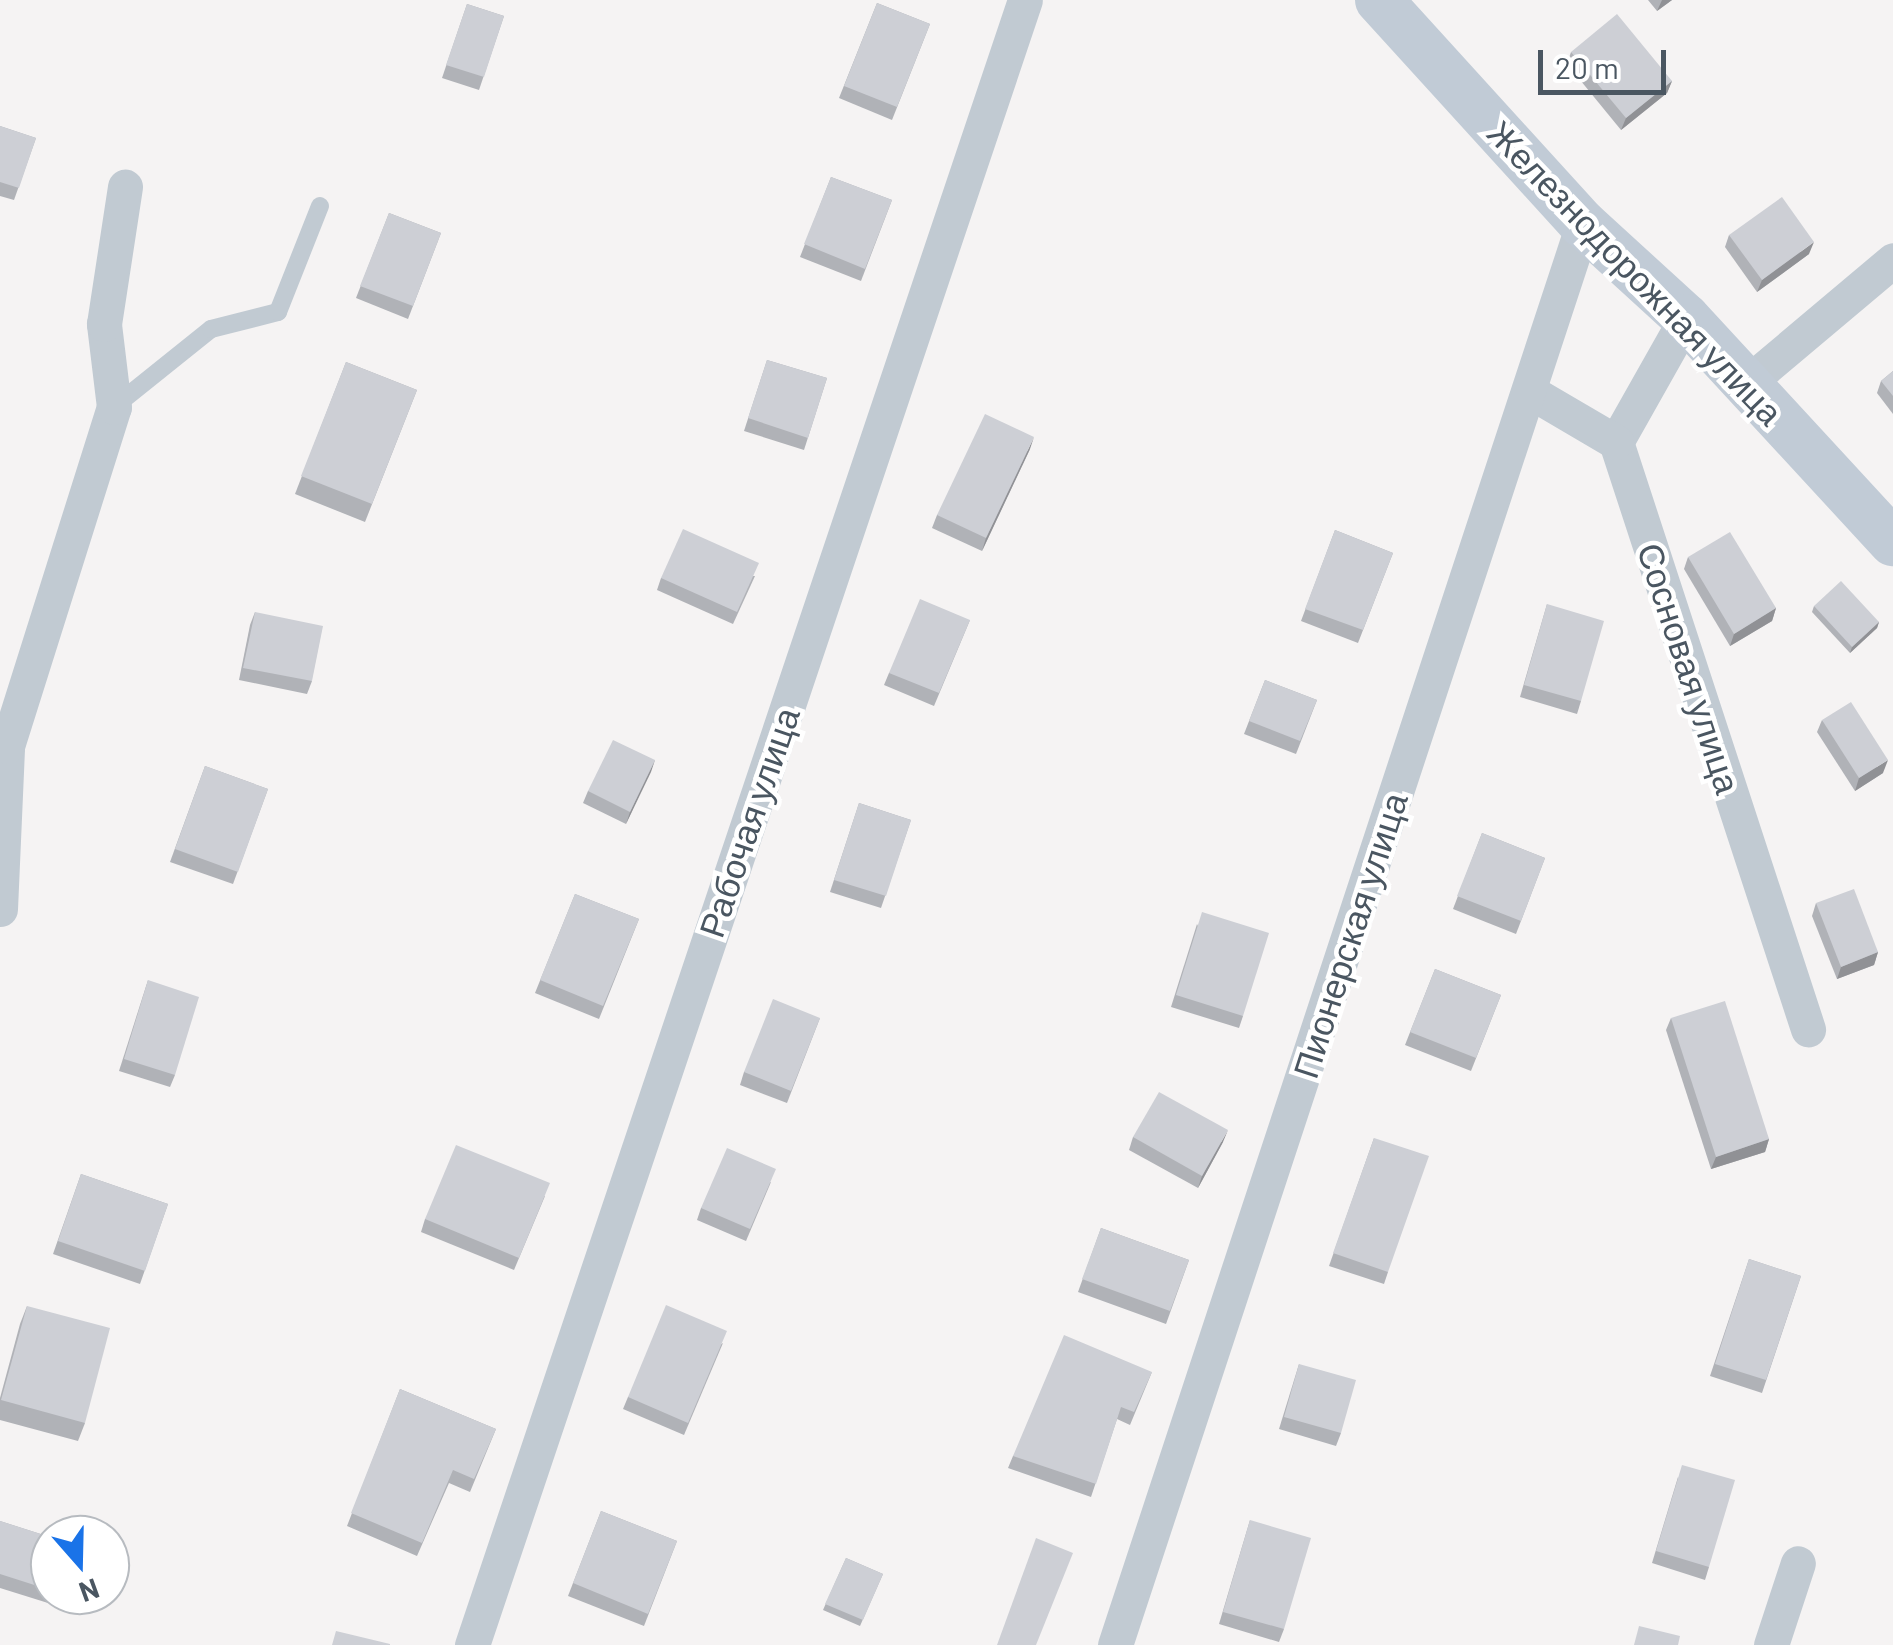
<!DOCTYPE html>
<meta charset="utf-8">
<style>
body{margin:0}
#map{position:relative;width:1893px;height:1645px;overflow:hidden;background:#f5f3f3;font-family:Barlow,sans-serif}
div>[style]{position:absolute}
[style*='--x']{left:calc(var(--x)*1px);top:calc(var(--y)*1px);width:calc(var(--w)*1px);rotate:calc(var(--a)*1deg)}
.lane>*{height:18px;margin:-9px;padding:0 9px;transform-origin:9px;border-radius:9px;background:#c1cad2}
.street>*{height:35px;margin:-17.5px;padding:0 17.5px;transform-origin:17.5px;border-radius:17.5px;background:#c1cad2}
.secondary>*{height:48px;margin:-24px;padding:0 24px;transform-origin:24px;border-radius:24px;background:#c1cbd6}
.wall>*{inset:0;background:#b0b2b7}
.shaded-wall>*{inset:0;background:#909195}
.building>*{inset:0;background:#cdcfd5}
span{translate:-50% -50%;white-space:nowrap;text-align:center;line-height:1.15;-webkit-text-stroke:9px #fff;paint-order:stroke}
.street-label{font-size:35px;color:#4a5661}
.north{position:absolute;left:30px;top:1515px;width:100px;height:100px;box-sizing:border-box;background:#fff;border:2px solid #b7bbc0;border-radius:50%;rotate:160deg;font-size:28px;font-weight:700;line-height:40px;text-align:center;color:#4a5661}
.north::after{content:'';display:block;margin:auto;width:35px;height:45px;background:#1a73e8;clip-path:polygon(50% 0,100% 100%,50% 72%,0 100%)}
.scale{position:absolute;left:1538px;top:50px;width:128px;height:45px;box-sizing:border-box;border:5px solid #4a5661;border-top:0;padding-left:12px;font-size:30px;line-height:35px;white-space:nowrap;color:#4a5661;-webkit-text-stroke:8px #fff;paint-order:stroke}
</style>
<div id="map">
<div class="lane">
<i style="--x:115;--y:406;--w:123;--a:-38.7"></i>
<i style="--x:211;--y:329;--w:69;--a:-14.2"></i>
<i style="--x:278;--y:312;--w:114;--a:-68.4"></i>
</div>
<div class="street">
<i style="--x:1686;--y:318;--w:142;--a:119.4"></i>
<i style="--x:1616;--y:442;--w:618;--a:71.89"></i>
<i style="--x:1746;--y:384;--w:192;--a:-40.1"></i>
<i style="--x:1529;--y:391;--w:101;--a:30.4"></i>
<i style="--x:0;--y:909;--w:163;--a:-87.5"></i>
<i style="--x:7;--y:746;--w:355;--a:-72.5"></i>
<i style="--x:114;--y:407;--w:84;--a:-96.9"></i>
<i style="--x:104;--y:324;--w:139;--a:-81.3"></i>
<i style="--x:472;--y:1645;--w:1735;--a:-71.42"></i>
<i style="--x:1115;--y:1645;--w:1496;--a:-71.77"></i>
<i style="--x:1771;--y:1645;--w:86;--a:-71.8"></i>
</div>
<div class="secondary">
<i style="--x:1379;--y:0;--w:303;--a:47.7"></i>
<i style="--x:1583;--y:224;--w:139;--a:42.4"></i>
<i style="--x:1686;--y:318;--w:305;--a:47.3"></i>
</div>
<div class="wall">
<i style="clip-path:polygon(1648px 0,1672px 0,1657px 11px)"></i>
<i style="clip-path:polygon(877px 3px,930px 24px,892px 120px,839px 98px)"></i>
<i style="clip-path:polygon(467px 4px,504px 16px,479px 90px,442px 78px)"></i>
<i style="clip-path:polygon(1571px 52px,1672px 81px,1667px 93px,1621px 130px,1567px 64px)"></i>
<i style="clip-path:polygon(0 126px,36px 138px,14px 200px,0 196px)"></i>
<i style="clip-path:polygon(831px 177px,892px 200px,861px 281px,800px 257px)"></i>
<i style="clip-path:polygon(389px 213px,441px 233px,408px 319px,356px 298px)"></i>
<i style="clip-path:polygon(1729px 235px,1809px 254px,1757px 292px,1725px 247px)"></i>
<i style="clip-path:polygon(767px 360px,827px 378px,804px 450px,744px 431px)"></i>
<i style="clip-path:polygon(346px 362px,417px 390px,365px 522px,295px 494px)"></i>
<i style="clip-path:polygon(1893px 371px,1893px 414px,1877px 393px,1881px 381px)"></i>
<i style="clip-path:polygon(1030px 449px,982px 551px,932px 528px,937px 515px)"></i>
<i style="clip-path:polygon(1335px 530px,1393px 553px,1358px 643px,1301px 621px)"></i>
<i style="clip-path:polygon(1688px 557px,1776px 608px,1772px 621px,1730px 646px,1684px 569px)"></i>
<i style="clip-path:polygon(755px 576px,733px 624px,657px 590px,661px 578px)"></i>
<i style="clip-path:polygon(1547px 604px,1581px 701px,1577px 714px,1520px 697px)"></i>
<i style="clip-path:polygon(1814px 606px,1879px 622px,1877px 628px,1850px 653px,1812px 612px)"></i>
<i style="clip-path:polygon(255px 612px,312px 681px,307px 694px,239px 680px,250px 625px)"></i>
<i style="clip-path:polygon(970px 620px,934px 706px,884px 685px,889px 673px)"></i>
<i style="clip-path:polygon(1265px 680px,1317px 700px,1296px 754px,1244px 734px)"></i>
<i style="clip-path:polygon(1822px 720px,1883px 773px,1855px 791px,1817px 732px)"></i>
<i style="clip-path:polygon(655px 760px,626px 824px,583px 803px,588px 791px)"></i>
<i style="clip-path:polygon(205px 766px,268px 789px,233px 884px,170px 862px)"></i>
<i style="clip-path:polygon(859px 803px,911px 820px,881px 908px,830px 892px)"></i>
<i style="clip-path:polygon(1482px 833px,1545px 858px,1516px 934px,1453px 909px)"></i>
<i style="clip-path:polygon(575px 894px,639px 919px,599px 1019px,535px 993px)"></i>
<i style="clip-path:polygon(1816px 903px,1878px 952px,1874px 965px,1837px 979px,1812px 916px)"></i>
<i style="clip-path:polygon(1197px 924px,1243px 1016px,1239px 1028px,1171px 1007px)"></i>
<i style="clip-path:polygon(1435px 969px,1501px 995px,1471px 1071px,1405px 1045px)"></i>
<i style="clip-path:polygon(148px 980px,175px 1075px,170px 1087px,119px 1071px)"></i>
<i style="clip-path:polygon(820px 1018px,787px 1103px,740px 1085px,744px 1072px)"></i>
<i style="clip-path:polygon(1671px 1018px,1769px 1139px,1765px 1152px,1711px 1169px,1666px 1030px)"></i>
<i style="clip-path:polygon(1133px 1137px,1223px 1142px,1198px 1188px,1129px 1150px)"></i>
<i style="clip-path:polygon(1374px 1138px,1388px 1272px,1384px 1284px,1329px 1266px)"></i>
<i style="clip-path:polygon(81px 1174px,168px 1204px,140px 1284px,53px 1254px)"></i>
<i style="clip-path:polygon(771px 1182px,746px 1241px,697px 1220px,701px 1208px)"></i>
<i style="clip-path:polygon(545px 1196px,514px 1270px,421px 1232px,425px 1219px)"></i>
<i style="clip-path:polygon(1101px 1228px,1189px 1260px,1166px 1324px,1078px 1292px)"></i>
<i style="clip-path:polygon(1749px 1259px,1801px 1276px,1762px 1393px,1710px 1376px)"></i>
<i style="clip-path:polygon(27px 1306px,85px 1423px,78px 1441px,0 1420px,0 1398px,20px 1324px)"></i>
<i style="clip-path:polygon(723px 1343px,684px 1435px,623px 1409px,628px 1397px)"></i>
<i style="clip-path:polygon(1299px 1364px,1341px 1433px,1336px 1446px,1279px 1429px)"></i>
<i style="clip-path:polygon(1152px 1372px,1130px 1425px,1117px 1419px,1091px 1497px,1008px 1468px,1013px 1456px)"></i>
<i style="clip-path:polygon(400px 1389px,496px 1429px,470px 1492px,449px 1483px,417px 1556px,347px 1526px)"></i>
<i style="clip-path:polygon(1678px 1477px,1709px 1567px,1705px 1580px,1652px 1563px)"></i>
<i style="clip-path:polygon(601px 1511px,677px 1541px,644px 1626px,568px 1596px)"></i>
<i style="clip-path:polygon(1250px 1520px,1284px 1629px,1279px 1642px,1219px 1624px)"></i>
<i style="clip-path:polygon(0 1521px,50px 1537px,51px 1595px,48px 1603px,0 1588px)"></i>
<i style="clip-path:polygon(846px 1558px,883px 1574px,860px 1626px,823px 1610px)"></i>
</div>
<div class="shaded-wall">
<i style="clip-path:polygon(1662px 0,1672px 0,1657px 11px)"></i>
<i style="clip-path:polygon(1672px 81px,1667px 93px,1621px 130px,1626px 118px)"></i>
<i style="clip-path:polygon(1814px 242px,1809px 254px,1757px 292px,1762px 280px)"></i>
<i style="clip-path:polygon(1034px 437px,1030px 449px,982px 551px,986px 538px)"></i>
<i style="clip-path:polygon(1776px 608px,1772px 621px,1730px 646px,1734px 634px)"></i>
<i style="clip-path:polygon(1879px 622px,1877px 628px,1850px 653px,1852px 647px)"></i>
<i style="clip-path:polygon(655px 760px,651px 772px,626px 824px,630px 812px)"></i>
<i style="clip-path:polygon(1888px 760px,1883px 773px,1855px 791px,1859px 778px)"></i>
<i style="clip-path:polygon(1878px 952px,1874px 965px,1837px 979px,1841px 967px)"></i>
<i style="clip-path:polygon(1228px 1130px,1223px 1142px,1198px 1188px,1202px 1176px)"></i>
<i style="clip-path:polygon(1769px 1139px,1765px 1152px,1711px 1169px,1716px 1157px)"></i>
</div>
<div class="building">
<i style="clip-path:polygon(877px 3px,930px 24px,897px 107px,844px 86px)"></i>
<i style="clip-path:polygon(467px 4px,504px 16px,484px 77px,446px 65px)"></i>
<i style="clip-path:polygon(1617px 14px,1672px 81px,1626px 118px,1571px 52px)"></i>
<i style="clip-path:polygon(0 126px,36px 138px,19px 188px,0 182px)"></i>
<i style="clip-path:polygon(831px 177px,892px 200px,865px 269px,804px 244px)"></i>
<i style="clip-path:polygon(1782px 197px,1814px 242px,1762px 280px,1729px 235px)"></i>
<i style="clip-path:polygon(389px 213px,441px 233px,413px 306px,360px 286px)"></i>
<i style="clip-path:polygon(767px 360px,827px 378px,808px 438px,748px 418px)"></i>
<i style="clip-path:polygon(346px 362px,417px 390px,372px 504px,301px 476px)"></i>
<i style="clip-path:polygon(1893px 371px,1893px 396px,1881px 381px)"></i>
<i style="clip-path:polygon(985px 414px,1034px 437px,986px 538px,937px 515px)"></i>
<i style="clip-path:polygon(683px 529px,759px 563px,737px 612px,661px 578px)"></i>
<i style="clip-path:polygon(1335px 530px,1393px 553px,1363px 630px,1305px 609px)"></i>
<i style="clip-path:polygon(1730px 532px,1776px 608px,1734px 634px,1688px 557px)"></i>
<i style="clip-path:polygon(1841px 581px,1879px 622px,1852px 647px,1814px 606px)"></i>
<i style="clip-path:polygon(920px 599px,970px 620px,939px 693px,889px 673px)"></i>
<i style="clip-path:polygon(1547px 604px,1604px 621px,1581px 701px,1524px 685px)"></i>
<i style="clip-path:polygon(255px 612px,323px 626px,312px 681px,243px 668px)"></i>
<i style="clip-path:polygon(1265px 680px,1317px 700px,1300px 741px,1249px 721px)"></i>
<i style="clip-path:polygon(1851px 702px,1888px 760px,1859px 778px,1822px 720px)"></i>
<i style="clip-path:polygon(613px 740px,655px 760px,630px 812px,588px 791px)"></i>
<i style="clip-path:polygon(205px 766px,268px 789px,238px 872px,175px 849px)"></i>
<i style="clip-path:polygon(859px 803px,911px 820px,886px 896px,834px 880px)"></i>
<i style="clip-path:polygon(1482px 833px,1545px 858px,1521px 921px,1457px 896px)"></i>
<i style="clip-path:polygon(1854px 889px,1878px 952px,1841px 967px,1816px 903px)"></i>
<i style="clip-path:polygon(575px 894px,639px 919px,603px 1006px,540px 980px)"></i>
<i style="clip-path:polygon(1202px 912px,1269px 933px,1243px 1016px,1176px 995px)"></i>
<i style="clip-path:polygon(1435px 969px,1501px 995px,1476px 1058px,1410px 1032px)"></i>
<i style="clip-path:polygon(148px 980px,199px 997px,175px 1075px,124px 1059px)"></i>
<i style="clip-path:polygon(773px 999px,820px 1018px,791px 1091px,744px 1072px)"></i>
<i style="clip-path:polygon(1725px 1001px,1769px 1139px,1716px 1157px,1671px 1018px)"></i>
<i style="clip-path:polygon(1159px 1092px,1228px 1130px,1202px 1176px,1133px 1137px)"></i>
<i style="clip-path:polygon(1374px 1138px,1429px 1156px,1388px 1272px,1333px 1253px)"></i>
<i style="clip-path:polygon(456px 1145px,550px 1183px,519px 1258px,425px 1219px)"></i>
<i style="clip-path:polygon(727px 1148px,776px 1169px,750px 1229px,701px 1208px)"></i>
<i style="clip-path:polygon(81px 1174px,168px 1204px,145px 1271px,58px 1241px)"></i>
<i style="clip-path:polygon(1101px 1228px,1189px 1260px,1170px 1311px,1082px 1279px)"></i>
<i style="clip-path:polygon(1749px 1259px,1801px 1276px,1766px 1380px,1715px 1364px)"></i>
<i style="clip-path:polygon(666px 1305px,727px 1331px,688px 1423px,628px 1397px)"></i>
<i style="clip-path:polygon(27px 1306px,110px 1328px,85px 1423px,1px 1400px)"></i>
<i style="clip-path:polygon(1064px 1335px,1152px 1372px,1134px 1412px,1121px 1407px,1096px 1484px,1013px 1456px)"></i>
<i style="clip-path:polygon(1299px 1364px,1356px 1380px,1341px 1433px,1284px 1417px)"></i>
<i style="clip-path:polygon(400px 1389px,496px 1429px,474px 1479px,453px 1470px,422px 1543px,351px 1513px)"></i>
<i style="clip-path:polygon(1682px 1465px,1735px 1480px,1709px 1567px,1656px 1551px)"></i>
<i style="clip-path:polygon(601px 1511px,677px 1541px,648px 1614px,573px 1583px)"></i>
<i style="clip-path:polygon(1250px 1520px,1311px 1538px,1284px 1629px,1223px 1612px)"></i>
<i style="clip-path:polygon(0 1521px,50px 1537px,50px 1590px,0 1574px)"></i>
<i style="clip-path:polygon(1036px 1538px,1073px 1553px,1036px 1645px,997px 1645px)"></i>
<i style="clip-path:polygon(846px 1558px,883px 1574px,863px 1620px,825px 1604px)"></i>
<i style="clip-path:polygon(1639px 1626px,1680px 1636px,1678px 1645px,1634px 1645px)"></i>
<i style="clip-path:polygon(336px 1631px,390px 1644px,390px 1645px,332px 1645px)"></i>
</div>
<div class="street-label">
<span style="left:1636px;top:272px;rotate:46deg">Железнодорожная улица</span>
<span style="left:1690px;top:668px;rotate:72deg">Сосновая улица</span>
<span style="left:748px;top:822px;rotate:-71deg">Рабочая улица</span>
<span style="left:1349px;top:935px;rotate:-72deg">Пионерская улица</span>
</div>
<div class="north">N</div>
<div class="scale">20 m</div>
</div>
